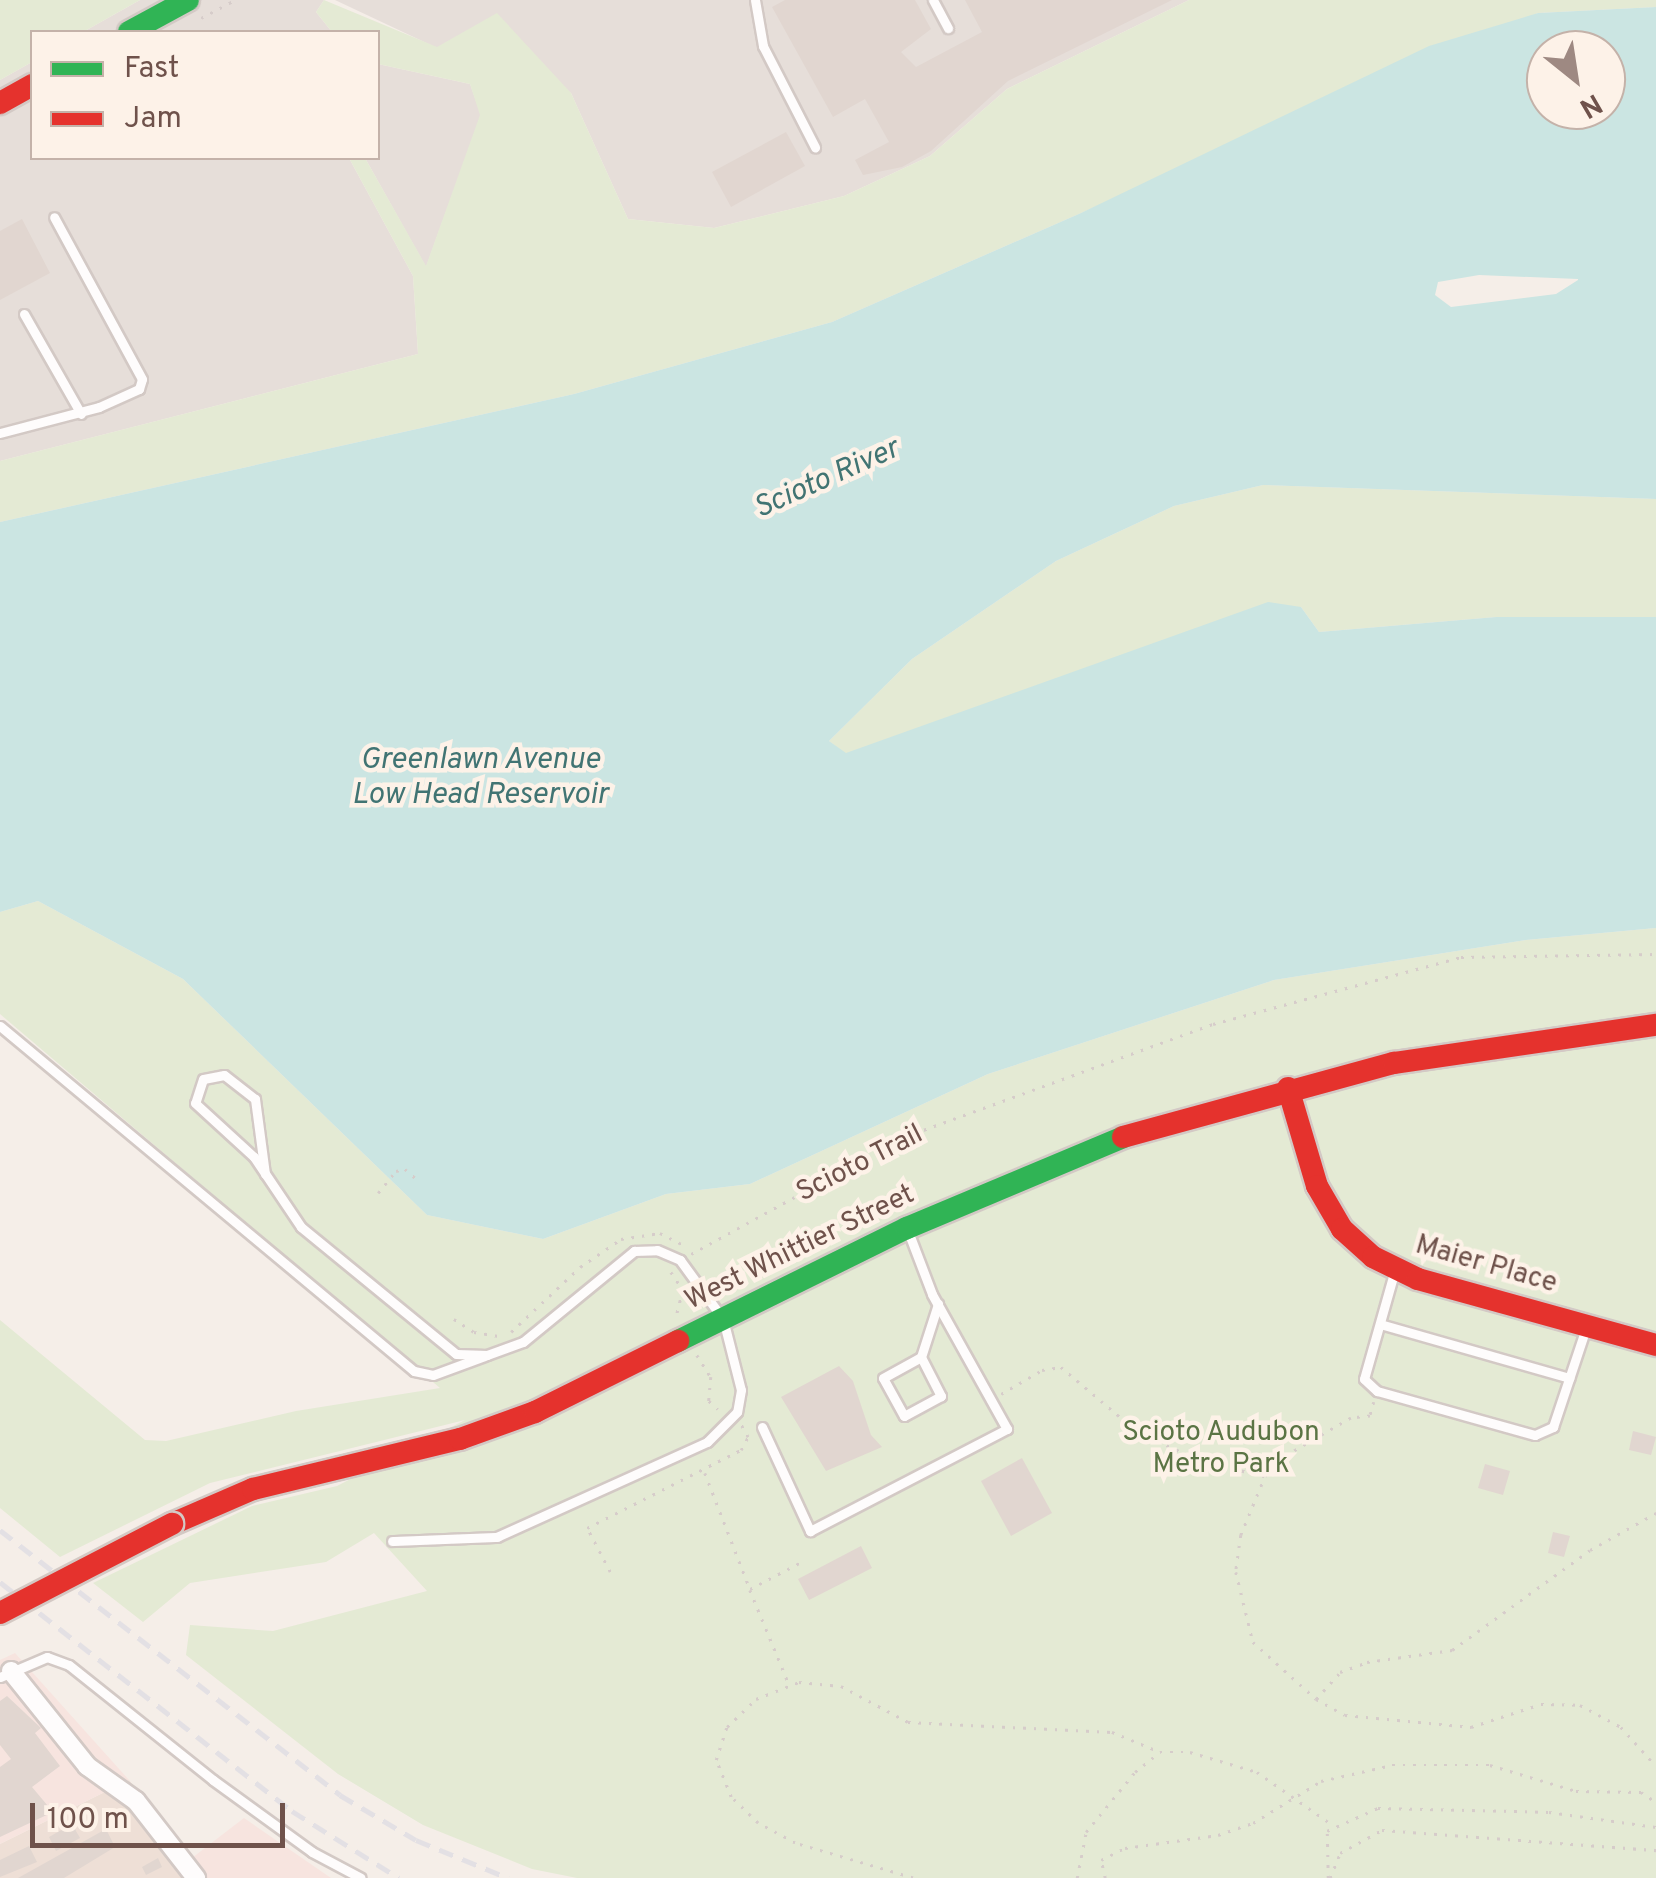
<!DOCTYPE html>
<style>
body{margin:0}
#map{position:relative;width:1656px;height:1878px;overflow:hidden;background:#f5eee8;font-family:Overpass,sans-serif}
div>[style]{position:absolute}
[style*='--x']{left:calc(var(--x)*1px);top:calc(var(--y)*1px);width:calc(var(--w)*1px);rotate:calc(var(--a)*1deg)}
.residential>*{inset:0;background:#eedfd6}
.commercial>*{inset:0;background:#f7e4df}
.industrial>*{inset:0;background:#e6ded9}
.green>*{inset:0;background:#e4ead4}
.water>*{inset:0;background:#cbe5e2}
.building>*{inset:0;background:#e1d6d0}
.path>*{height:2.5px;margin-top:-1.25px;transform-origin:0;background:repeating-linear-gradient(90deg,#d6ccca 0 2.5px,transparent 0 10.5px)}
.roads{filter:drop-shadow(2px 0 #d3c9c5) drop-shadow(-2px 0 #d3c9c5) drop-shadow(0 2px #d3c9c5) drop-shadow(0 -2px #d3c9c5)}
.lane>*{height:9px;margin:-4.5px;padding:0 4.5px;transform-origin:4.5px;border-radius:4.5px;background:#fefcfc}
.street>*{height:18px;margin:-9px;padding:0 9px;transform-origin:9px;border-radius:9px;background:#fefcfc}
.fast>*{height:22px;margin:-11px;padding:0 11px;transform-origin:11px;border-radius:11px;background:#30b455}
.jam>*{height:22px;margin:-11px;padding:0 11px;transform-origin:11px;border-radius:11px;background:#e5322d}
.rail>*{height:5px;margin-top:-2.5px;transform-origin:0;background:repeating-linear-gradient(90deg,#e3e0e4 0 15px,transparent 0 25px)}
.bridges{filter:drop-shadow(2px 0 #d4c9c4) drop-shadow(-2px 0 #d4c9c4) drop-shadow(0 2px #d4c9c4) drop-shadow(0 -2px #d4c9c4)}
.jam-bridge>*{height:22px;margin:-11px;padding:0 11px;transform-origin:11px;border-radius:11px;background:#e5322d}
span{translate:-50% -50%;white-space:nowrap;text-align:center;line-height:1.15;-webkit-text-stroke:9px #fdf2e8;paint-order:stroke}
.street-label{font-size:28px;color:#6f524b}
.park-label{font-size:28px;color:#5b7444}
.water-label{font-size:30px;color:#417473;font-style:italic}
.legend{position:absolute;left:30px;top:30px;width:350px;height:130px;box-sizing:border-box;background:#fdf2e8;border:2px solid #c4b2a9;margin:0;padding:12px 18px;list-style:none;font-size:30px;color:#6f524b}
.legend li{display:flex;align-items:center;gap:20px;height:50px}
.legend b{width:50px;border:2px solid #c4b2a9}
.north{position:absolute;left:1526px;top:30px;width:100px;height:100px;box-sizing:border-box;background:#fdf2e8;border:2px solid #c4b2a9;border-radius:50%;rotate:150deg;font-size:28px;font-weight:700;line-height:40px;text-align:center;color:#6f524b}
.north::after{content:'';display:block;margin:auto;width:35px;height:45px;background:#9e8982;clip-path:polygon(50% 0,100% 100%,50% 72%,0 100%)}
.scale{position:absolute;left:30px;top:1803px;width:255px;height:45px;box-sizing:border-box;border:5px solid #6f524b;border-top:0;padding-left:12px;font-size:30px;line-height:35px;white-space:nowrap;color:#6f524b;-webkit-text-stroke:8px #fdf2e8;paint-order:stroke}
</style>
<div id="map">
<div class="residential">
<i style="clip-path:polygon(129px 1780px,200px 1878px,0 1878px,0 1844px)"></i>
</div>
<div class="commercial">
<i style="clip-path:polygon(15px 1653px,129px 1780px,0 1844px,0 1660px)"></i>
<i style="clip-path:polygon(244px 1818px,331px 1878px,200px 1878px,188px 1861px)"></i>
</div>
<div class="industrial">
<i style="clip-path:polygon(140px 0,324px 0,316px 12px,332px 32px,83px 32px)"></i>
<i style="clip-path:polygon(335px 0,1189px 0,1007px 89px,930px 156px,844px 196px,714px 228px,628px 219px,571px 93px,437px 48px)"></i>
<i style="clip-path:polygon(32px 62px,32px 158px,349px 158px,413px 276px,418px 354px,0 461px,0 80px)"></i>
<i style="clip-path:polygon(378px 64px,470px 84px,481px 115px,426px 267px,365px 158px,378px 158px)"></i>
</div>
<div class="green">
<i style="clip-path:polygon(0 0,140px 0,83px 32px,32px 32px,32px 62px,0 80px)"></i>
<i style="clip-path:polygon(324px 0,437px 47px,497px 13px,571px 93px,628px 219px,714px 228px,844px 196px,930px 156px,1007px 89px,1189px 0,1656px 0,1656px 7px,1538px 13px,832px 322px,574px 394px,0 522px,0 461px,418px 354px,413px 276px,349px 158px,365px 158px,426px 266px,480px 115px,470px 84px,378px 64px,378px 32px,332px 32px,316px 12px)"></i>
<i style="clip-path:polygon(1263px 485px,1656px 499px,1656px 617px,1496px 617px,1319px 632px,1301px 607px,845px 754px,829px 741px,912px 659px,1056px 561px,1174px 506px)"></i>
<i style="clip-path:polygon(38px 901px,183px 979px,427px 1215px,543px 1239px,666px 1194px,750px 1184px,988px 1074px,1274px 980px,1526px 940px,1656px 928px,1656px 1878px,577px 1878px,532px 1869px,423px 1825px,338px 1774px,186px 1655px,190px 1625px,273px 1631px,427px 1591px,374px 1533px,326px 1562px,190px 1583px,143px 1622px,93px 1583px,252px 1506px,337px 1486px,465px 1420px,210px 1483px,60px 1557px,0 1508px,0 1320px,145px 1440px,166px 1441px,296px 1411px,440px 1388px,0 1014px,0 912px)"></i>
</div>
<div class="water">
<i style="clip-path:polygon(evenodd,1656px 7px,1656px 499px,1263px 485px,1174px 506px,1056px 561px,912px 659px,829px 741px,846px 753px,1268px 602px,1301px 607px,1319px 632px,1496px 617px,1656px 617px,1656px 928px,1526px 940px,1274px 980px,988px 1074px,750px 1184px,666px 1194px,543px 1239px,427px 1215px,183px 979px,38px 901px,0 912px,0 522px,574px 394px,832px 322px,1081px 213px,1429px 46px,1538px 13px,1656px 7px,1546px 50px,1606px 50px,1606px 110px,1546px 110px,1546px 50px,1656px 7px,1479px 275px,1578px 279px,1578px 280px,1556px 294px,1451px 307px,1435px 295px,1438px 282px,1479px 275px)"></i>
</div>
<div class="building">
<i style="clip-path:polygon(785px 0,915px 0,931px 29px,901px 52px,916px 67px,982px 32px,965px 0,1172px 0,1008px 81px,931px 151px,902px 167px,863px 175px,855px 160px,889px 142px,865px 99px,833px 117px,772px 7px)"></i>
<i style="clip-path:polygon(786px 132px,805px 166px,731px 207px,712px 172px)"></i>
<i style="clip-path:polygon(22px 219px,50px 273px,0 300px,0 231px)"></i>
<i style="clip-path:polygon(839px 1366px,853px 1381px,871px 1435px,882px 1447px,826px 1471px,781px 1397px)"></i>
<i style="clip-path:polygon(1633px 1431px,1656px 1437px,1651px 1455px,1629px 1450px)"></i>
<i style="clip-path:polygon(1022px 1458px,1052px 1513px,1011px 1536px,981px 1481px)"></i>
<i style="clip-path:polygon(1485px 1464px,1510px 1471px,1503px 1495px,1478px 1488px)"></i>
<i style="clip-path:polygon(1553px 1532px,1570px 1536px,1564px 1557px,1548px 1553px)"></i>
<i style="clip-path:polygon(861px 1546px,872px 1568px,809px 1600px,798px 1579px)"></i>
<i style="clip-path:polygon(7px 1696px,41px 1728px,35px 1733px,60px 1766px,32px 1787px,53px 1812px,0 1837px,0 1767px,11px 1759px,0 1745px,0 1701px)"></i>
<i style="clip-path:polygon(72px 1824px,80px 1838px,56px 1851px,49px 1837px)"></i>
<i style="clip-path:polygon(106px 1829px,115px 1847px,64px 1878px,18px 1878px)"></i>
<i style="clip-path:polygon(29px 1846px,37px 1862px,0 1877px,0 1860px)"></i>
<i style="clip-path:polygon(158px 1858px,162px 1867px,146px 1875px,142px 1867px)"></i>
</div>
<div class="path">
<i style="--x:201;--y:18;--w:38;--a:-28"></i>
<i style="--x:378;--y:1193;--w:28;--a:-51"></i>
<i style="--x:396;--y:1171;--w:9;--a:-13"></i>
<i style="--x:405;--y:1169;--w:18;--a:41"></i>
<i style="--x:691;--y:1254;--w:243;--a:-28.8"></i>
<i style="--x:904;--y:1137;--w:329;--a:-20.1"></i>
<i style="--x:1213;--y:1024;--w:257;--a:-15.1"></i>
<i style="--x:1461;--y:957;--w:195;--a:-0.9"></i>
<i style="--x:671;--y:1272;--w:22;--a:56"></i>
<i style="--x:683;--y:1290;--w:29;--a:104"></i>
<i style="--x:454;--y:1319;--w:24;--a:33"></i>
<i style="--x:474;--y:1332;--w:25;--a:9"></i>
<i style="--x:511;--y:1332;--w:95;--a:-43.3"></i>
<i style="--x:580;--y:1267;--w:50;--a:-34.3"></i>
<i style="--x:621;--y:1239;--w:39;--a:-9"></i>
<i style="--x:660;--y:1233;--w:27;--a:27"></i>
<i style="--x:697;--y:1355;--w:26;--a:58"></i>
<i style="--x:711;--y:1377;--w:24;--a:95"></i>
<i style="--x:709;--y:1401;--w:12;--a:42"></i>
<i style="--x:1001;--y:1394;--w:48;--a:-30.3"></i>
<i style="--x:1042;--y:1370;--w:19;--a:-9"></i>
<i style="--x:1061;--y:1367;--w:101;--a:40.2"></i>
<i style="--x:1138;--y:1432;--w:69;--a:24.7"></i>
<i style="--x:1201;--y:1461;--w:65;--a:13.4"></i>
<i style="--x:1374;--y:1402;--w:15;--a:106"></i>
<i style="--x:1370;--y:1416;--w:19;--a:174"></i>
<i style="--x:1351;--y:1418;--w:94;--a:149.9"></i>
<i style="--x:1270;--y:1465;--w:76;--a:112.5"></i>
<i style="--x:1241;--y:1535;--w:37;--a:98"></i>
<i style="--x:1236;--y:1572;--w:72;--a:76.3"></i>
<i style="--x:1253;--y:1642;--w:85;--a:42.1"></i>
<i style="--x:1316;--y:1699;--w:33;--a:29"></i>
<i style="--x:1345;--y:1715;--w:127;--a:5.4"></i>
<i style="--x:1471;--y:1727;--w:74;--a:-18.2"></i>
<i style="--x:1541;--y:1704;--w:39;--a:1"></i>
<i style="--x:1580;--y:1705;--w:47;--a:28.2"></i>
<i style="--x:1621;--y:1727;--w:52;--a:48.1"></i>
<i style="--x:705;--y:1473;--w:124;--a:68.8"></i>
<i style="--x:750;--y:1589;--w:60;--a:-27.8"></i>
<i style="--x:610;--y:1572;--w:50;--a:-117.6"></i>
<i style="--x:587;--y:1528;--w:173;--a:-26.9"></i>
<i style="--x:741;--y:1450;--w:15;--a:-62"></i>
<i style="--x:748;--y:1437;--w:14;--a:-120"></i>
<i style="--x:750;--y:1590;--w:102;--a:67.5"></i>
<i style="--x:1316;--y:1699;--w:36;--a:-48"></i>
<i style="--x:1340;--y:1672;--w:29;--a:-20"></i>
<i style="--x:1367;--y:1662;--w:86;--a:-8"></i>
<i style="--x:1452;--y:1650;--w:170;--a:-35.9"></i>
<i style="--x:1590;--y:1550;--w:76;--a:-29.3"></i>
<i style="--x:913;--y:1878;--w:123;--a:-163.5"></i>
<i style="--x:795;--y:1843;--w:42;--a:-151.6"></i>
<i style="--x:758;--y:1823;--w:37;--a:-136"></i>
<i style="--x:731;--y:1797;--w:40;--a:-112"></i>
<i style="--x:716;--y:1760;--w:35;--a:-72"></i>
<i style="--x:727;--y:1727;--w:40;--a:-44"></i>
<i style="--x:756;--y:1699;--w:46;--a:-21.6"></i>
<i style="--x:799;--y:1682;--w:42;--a:5.4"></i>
<i style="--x:841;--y:1686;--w:76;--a:28.2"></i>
<i style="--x:908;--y:1722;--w:204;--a:2.8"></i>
<i style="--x:1112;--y:1732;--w:52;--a:22.6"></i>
<i style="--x:1077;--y:1878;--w:47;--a:-78.9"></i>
<i style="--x:1086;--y:1832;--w:77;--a:-50.8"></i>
<i style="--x:1135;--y:1772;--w:32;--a:-39"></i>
<i style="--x:1160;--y:1752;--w:30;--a:0"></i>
<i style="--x:1190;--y:1752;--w:70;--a:16.6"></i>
<i style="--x:1257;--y:1772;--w:94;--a:35"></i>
<i style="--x:1105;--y:1878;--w:18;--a:-103"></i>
<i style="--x:1101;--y:1860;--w:27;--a:-27"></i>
<i style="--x:1125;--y:1848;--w:94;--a:-8"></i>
<i style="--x:1218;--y:1835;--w:37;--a:-19"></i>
<i style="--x:1253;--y:1823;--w:80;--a:-31.7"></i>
<i style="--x:1321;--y:1781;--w:73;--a:-12.7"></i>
<i style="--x:1392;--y:1765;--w:98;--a:0"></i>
<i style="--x:1490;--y:1765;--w:90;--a:16.8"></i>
<i style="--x:1576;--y:1791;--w:65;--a:0.9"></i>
<i style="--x:1641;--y:1792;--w:18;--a:34"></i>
<i style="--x:1328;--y:1878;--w:47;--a:-91.2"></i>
<i style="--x:1327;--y:1831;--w:56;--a:-24.3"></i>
<i style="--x:1378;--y:1808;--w:171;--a:1.3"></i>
<i style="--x:1549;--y:1812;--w:108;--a:8"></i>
<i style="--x:1330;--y:1878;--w:27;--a:-68"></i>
<i style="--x:1340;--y:1853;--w:48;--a:-28.7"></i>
<i style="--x:1382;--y:1830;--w:275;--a:4.2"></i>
</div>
<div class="roads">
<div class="lane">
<i style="--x:755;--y:0;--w:47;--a:80.1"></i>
<i style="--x:763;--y:46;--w:114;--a:62.8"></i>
<i style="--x:933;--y:0;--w:32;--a:62"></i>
<i style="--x:24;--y:314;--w:115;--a:60.3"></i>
<i style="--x:0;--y:433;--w:102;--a:-14.7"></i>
<i style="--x:99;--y:407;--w:44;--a:-24.2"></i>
<i style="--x:139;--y:389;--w:10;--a:-73"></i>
<i style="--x:142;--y:379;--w:184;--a:-118.5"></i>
<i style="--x:0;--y:1026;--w:539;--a:39.81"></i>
<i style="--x:414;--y:1371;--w:19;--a:12"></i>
<i style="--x:433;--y:1375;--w:55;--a:-20.1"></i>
<i style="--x:265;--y:1174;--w:76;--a:-97.6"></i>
<i style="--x:255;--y:1099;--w:39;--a:-142"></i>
<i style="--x:224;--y:1075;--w:21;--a:169"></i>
<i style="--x:203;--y:1079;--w:25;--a:108"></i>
<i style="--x:195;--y:1103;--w:80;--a:42.5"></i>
<i style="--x:254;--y:1157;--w:84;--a:56.1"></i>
<i style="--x:301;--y:1227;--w:200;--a:39.3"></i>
<i style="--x:456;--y:1354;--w:31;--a:2"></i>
<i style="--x:487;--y:1355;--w:38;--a:-20"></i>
<i style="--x:523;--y:1342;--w:144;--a:-39.3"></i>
<i style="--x:634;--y:1251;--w:23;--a:-2"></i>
<i style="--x:657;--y:1250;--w:25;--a:23"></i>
<i style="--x:680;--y:1260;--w:73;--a:53.9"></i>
<i style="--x:723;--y:1319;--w:73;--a:75.8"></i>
<i style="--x:741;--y:1390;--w:22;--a:100"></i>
<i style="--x:737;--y:1412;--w:42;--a:135"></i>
<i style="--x:707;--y:1442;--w:230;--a:155.7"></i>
<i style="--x:497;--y:1537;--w:105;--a:177.8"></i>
<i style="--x:1394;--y:1273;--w:110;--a:105.8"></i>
<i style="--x:1364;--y:1379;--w:18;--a:43"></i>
<i style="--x:1377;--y:1391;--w:164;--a:15.6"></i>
<i style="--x:1535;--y:1435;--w:20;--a:-24"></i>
<i style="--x:1553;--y:1427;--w:104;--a:-71.6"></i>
<i style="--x:1380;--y:1324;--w:197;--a:15.9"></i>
<i style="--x:921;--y:1357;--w:44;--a:62.9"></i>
<i style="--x:941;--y:1396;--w:42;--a:151.6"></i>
<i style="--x:904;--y:1416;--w:43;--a:-118.9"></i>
<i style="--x:883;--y:1378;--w:43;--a:-28.9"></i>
<i style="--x:921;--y:1357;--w:56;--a:-72.2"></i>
<i style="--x:762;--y:1427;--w:115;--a:65.2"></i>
<i style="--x:810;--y:1531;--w:222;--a:-27.4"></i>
<i style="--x:1007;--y:1429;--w:154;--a:-119.1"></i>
<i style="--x:932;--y:1294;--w:67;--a:-110.9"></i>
<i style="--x:0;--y:1677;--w:51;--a:-23.1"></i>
<i style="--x:47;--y:1657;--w:23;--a:20"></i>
<i style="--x:69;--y:1665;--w:184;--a:38.6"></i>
<i style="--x:213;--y:1780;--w:122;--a:36"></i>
<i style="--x:312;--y:1852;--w:55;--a:28"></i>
</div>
<div class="street">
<i style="--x:11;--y:1671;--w:122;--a:51.3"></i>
<i style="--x:87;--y:1766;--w:60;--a:35.5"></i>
<i style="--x:136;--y:1801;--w:98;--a:52.1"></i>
</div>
<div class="fast">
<i style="--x:129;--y:32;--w:67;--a:-28.5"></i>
<i style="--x:678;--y:1341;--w:255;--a:-26.3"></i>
<i style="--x:907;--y:1228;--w:234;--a:-22.8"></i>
</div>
<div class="jam">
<i style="--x:0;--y:103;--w:37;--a:-29"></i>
<i style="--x:1288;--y:1088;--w:102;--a:73.5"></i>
<i style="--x:1317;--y:1186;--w:50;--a:59.8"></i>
<i style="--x:1342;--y:1229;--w:42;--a:42.1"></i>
<i style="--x:1373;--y:1257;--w:50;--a:26.1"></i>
<i style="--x:1418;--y:1279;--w:247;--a:15.5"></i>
<i style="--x:1123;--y:1137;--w:281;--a:-15.3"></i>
<i style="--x:1394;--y:1063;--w:265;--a:-8.3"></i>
<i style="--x:172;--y:1524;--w:88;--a:-23.4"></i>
<i style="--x:253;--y:1489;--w:213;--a:-13.6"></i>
<i style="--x:460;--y:1439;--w:80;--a:-19.8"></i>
<i style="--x:535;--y:1412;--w:160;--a:-26.4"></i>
</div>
</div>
<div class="rail">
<i style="--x:0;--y:1530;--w:431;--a:37.9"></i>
<i style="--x:340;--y:1795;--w:88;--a:30.6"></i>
<i style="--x:416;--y:1840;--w:100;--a:22.4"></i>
<i style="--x:0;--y:1582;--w:371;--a:38.1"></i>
<i style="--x:292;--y:1811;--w:126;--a:32.1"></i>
</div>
<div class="bridges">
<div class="jam-bridge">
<i style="--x:0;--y:1613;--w:194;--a:-27.4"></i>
</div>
</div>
<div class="street-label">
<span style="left:860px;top:1164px;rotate:-27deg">Scioto Trail</span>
<span style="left:800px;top:1248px;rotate:-26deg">West Whittier Street</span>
<span style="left:1486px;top:1265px;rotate:16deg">Maier Place</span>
</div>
<div class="park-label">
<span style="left:1221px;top:1449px">Scioto Audubon<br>Metro Park</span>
</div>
<div class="water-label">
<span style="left:827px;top:480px;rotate:-24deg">Scioto River</span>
<span style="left:480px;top:778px">Greenlawn Avenue<br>Low Head Reservoir</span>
</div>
<ul class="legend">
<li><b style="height:12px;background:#30b455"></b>Fast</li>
<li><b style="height:12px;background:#e5322d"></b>Jam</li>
</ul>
<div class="north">N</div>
<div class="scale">100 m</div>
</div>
